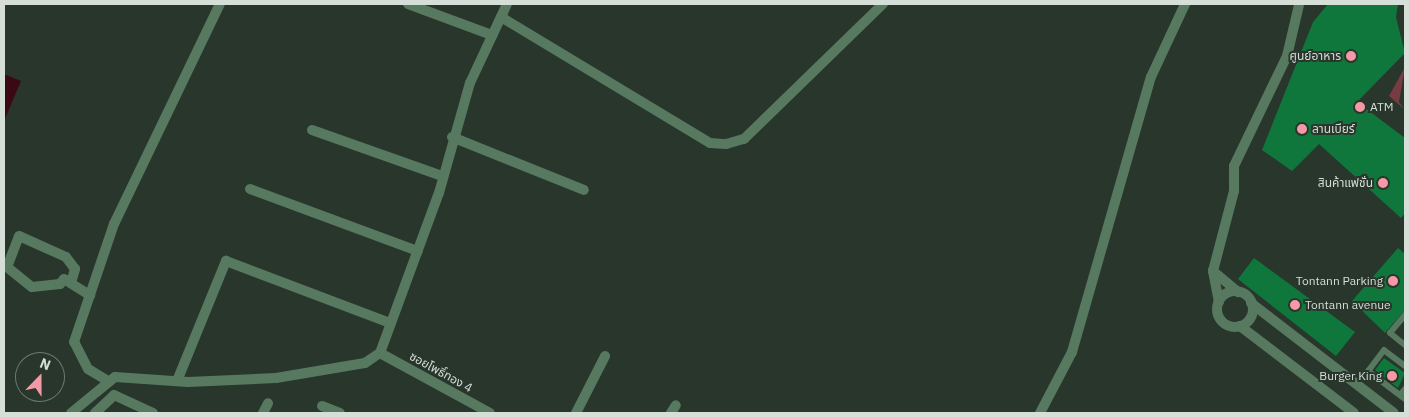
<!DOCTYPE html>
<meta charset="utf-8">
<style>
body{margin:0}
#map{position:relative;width:1409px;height:417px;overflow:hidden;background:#28362c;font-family:"IBM Plex Sans","Noto Sans Thai",sans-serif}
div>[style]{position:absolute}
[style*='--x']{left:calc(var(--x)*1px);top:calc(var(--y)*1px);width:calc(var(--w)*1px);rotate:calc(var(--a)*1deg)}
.green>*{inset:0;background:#773b44}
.water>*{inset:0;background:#3a0914}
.building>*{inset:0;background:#10773c}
.lane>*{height:6px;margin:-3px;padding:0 3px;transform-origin:3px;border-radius:3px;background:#56795f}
.street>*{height:10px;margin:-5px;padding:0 5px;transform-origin:5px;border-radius:5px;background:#56795f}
.street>.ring{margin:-5px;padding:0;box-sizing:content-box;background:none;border:10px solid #56795f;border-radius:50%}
.dots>*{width:14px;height:14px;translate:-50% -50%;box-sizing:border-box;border:2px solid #28362c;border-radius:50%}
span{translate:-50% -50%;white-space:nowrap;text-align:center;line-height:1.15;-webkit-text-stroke:4px #28362c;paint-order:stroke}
.poi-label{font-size:12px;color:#d5ded7}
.right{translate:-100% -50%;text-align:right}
.left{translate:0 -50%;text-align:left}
.street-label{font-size:12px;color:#d5ded7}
.frame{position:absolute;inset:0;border:5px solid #d5ded7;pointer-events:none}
.north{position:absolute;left:15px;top:352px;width:50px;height:50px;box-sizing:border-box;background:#28362c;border:1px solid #6d7970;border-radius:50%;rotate:22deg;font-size:14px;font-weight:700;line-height:20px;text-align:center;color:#d5ded7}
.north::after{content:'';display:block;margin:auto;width:18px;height:22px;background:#f49aa6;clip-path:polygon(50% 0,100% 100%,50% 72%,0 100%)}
</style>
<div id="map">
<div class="green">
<i style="clip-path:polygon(1405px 67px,1399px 102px,1404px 109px,1389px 96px)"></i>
</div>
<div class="water">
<i style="clip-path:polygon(4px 74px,21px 81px,4px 121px)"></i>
</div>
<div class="building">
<i style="clip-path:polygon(1328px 4px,1398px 4px,1396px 17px,1405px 53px,1357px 102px,1405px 138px,1405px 213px,1401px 218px,1319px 144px,1292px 171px,1262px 150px,1313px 22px)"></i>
<i style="clip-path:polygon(1398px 248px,1405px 254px,1405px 310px,1385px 333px,1352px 301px)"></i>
<i style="clip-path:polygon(1254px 258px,1355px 332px,1336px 356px,1238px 279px)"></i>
<i style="clip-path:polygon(1384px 358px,1405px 373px,1398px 388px,1375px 370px)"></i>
</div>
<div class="lane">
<i style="--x:1405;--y:315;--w:23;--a:130"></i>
<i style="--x:1390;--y:333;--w:19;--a:39"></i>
<i style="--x:1405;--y:366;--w:26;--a:-143"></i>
<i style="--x:1384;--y:350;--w:26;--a:127"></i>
<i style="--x:1368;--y:371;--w:46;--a:37.1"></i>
<i style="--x:1400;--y:395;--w:8;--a:-50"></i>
</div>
<div class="street">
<i style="--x:408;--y:4;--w:90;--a:20.3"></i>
<i style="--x:501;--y:17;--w:244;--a:31.1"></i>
<i style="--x:710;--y:143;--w:16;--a:4"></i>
<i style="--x:726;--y:144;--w:19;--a:-16"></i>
<i style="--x:744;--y:139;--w:194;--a:-44.2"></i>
<i style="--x:312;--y:130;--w:138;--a:19.5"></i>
<i style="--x:452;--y:137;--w:142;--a:21.9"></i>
<i style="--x:250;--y:189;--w:179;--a:20.3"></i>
<i style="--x:1213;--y:271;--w:33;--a:40"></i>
<i style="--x:71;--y:283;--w:15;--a:-74"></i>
<i style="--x:75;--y:269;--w:15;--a:-127"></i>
<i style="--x:66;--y:257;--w:51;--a:-155.9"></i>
<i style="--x:19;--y:236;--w:33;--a:111"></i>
<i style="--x:7;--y:267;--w:32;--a:39"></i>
<i style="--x:32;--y:287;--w:28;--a:-6"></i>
<i style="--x:60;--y:284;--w:6;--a:-51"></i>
<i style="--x:64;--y:279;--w:31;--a:32"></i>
<i class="ring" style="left:1217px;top:291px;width:26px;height:26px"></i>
<i style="--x:1219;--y:302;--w:32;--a:-101"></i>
<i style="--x:1213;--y:271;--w:83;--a:-75.3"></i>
<i style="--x:1234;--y:191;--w:25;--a:-90"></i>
<i style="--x:1234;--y:166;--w:122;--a:-64.3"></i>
<i style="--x:1287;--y:56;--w:52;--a:-76.8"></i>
<i style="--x:1251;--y:303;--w:180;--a:37.6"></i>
<i style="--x:1240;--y:326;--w:143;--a:37.3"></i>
<i style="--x:380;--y:353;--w:125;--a:28.6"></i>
<i style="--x:108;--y:381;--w:23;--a:-149"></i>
<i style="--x:88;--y:369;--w:30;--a:-117"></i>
<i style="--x:74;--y:342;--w:125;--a:-71.3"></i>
<i style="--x:114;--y:224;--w:244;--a:-64.3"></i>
<i style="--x:177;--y:381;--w:130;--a:-67.8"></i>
<i style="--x:226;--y:261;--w:175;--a:20.7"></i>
<i style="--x:322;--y:406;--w:19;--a:21"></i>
<i style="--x:71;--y:413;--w:57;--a:-39.3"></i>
<i style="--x:115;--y:377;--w:73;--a:3.9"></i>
<i style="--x:188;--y:382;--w:88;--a:-2.6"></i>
<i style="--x:276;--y:378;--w:90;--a:-9.6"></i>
<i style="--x:365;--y:363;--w:18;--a:-34"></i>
<i style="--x:380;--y:353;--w:171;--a:-69.8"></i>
<i style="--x:439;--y:193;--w:114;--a:-74.3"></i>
<i style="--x:470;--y:83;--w:87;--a:-64.9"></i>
<i style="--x:95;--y:413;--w:26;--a:-43"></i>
<i style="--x:114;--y:395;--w:43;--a:24.8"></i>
<i style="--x:263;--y:413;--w:11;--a:-63"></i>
<i style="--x:576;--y:413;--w:64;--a:-63"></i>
<i style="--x:671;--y:413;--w:9;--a:-58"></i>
<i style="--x:1040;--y:413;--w:69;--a:-62.3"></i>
<i style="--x:1072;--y:352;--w:286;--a:-74"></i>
<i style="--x:1151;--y:77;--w:81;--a:-65"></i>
</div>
<div class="dots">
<i style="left:1351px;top:56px;background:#f49aa6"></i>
<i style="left:1360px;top:107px;background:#f49aa6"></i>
<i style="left:1302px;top:129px;background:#f49aa6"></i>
<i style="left:1383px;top:183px;background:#f49aa6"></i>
<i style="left:1393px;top:281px;background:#f49aa6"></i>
<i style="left:1295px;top:305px;background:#f49aa6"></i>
<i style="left:1392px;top:376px;background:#f49aa6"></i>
</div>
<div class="poi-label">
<span class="right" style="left:1341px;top:56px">ศูนย์อาหาร</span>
<span class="left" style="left:1370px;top:107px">ATM</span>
<span class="left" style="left:1312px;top:129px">ลานเบียร์</span>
<span class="right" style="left:1373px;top:183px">สินค้าแฟชั่น</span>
<span class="right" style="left:1383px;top:281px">Tontann Parking</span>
<span class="left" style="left:1305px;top:305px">Tontann avenue</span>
<span class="right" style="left:1382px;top:376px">Burger King</span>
</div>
<div class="street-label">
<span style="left:441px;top:372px;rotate:29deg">ซอยโพธิ์ทอง 4</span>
</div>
<div class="frame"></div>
<div class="north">N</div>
</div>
